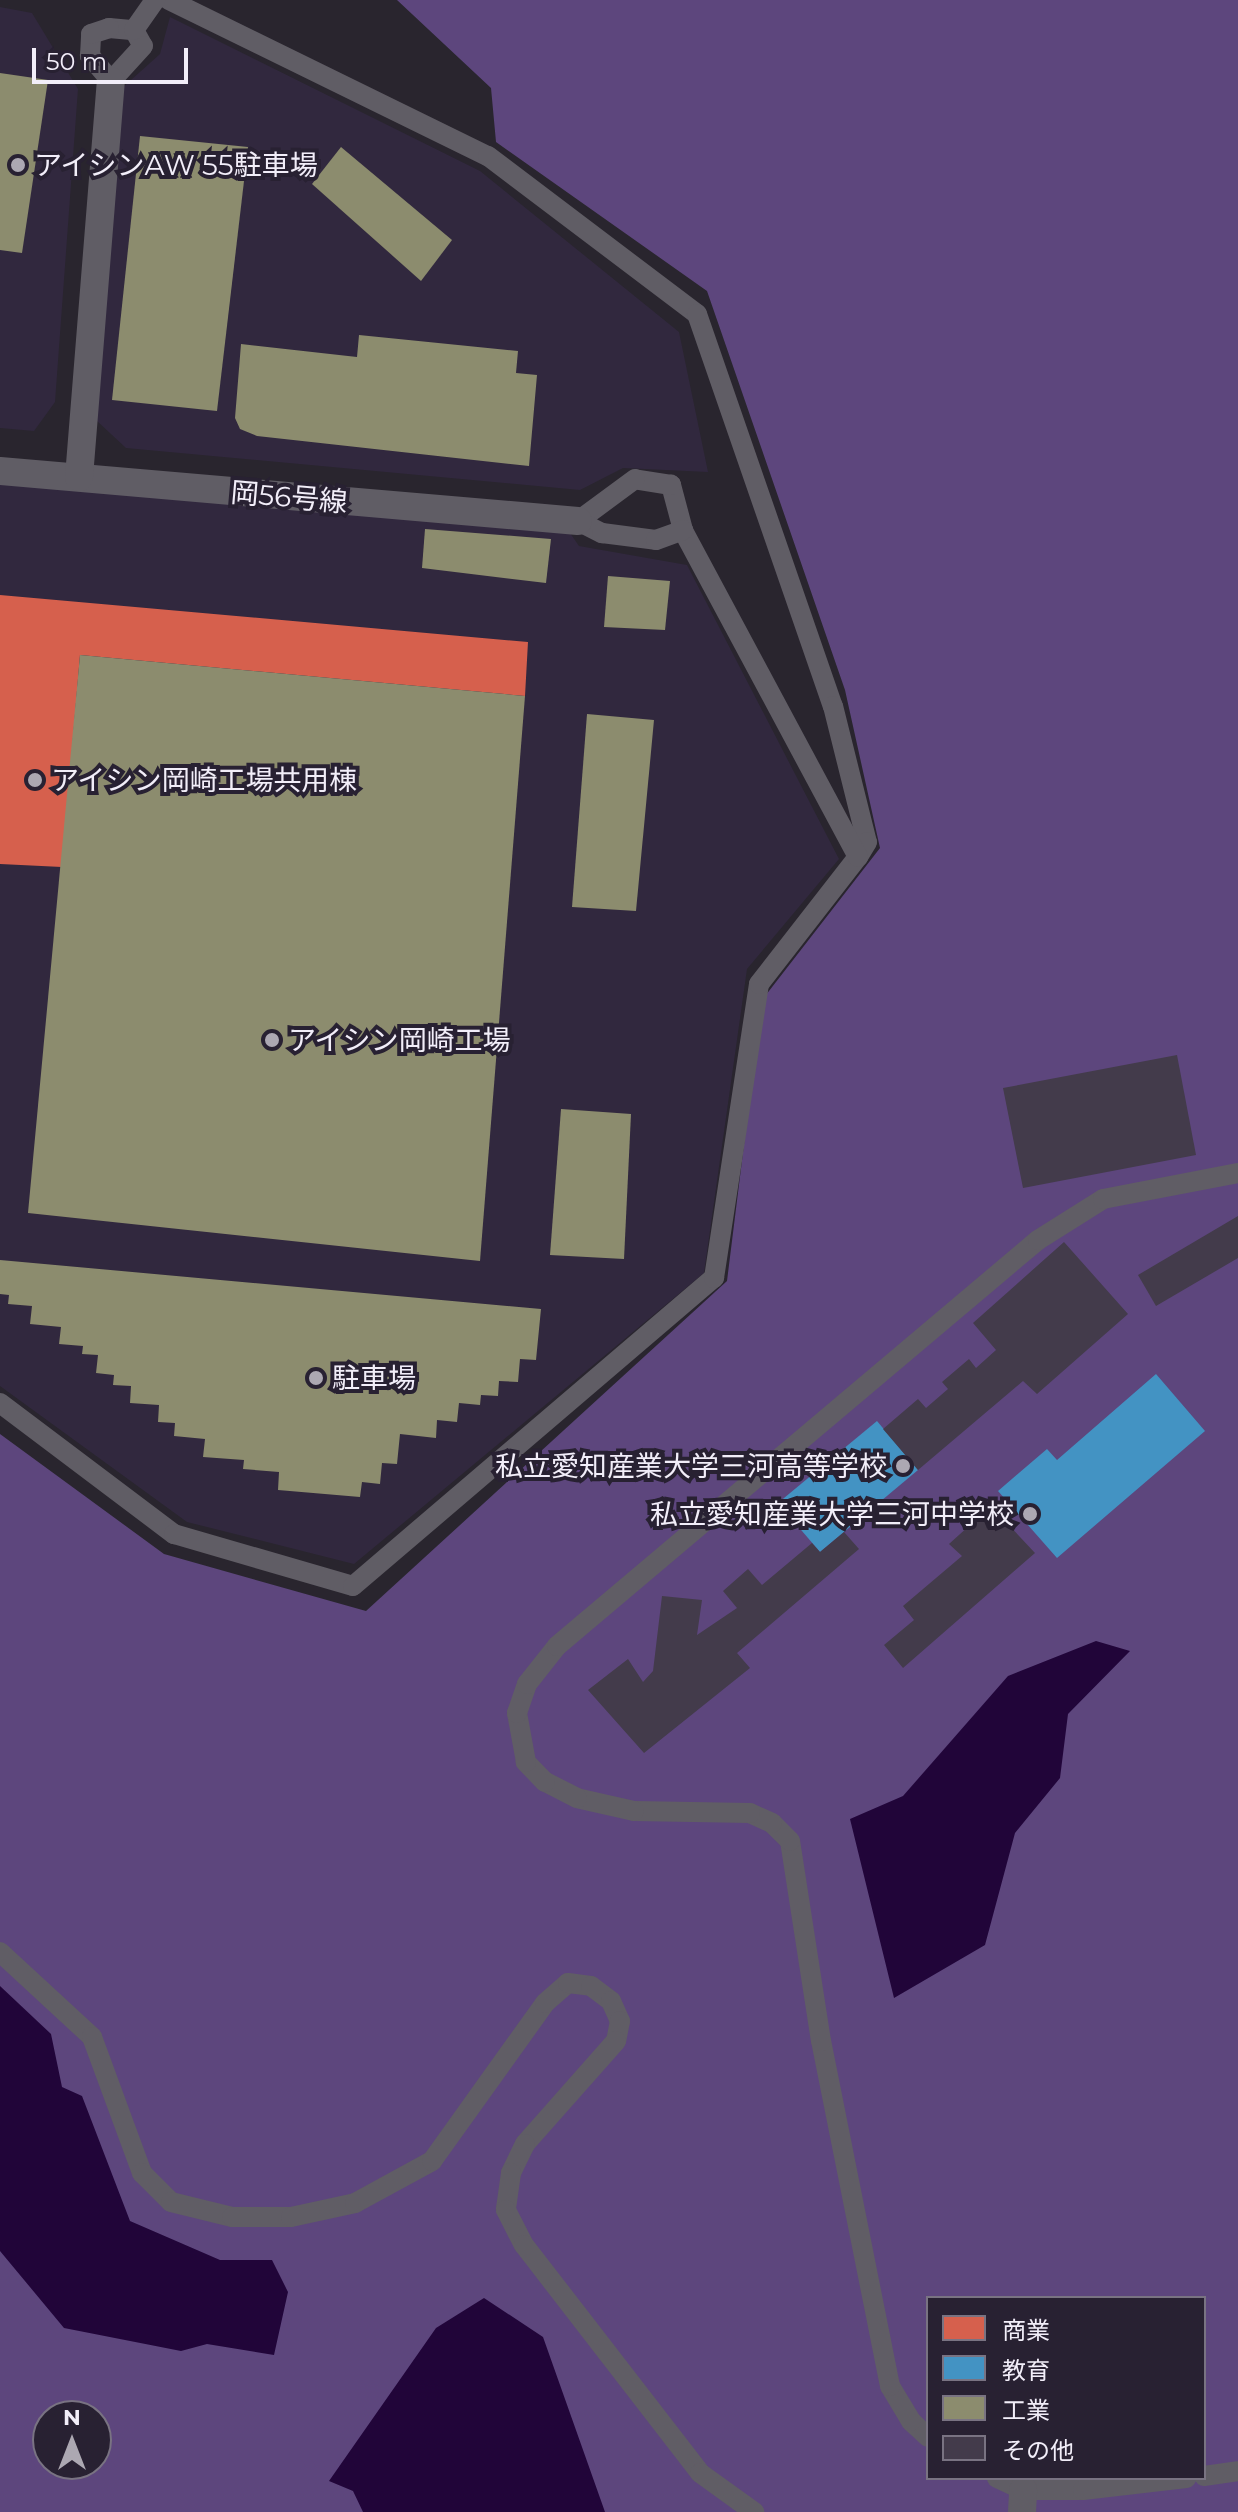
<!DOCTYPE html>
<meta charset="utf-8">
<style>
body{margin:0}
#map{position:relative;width:1238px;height:2512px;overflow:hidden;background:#29252e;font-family:Montserrat,"Noto Sans JP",sans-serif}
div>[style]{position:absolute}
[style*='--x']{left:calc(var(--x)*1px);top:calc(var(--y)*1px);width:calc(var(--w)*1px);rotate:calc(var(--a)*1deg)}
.built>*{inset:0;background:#31283e}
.forest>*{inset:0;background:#5d467d}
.water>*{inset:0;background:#210539}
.shops>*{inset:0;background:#d6604d}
.schools>*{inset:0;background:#4393c3}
.industry>*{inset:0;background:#8c8c6e}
.building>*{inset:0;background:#433b4b}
.street>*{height:20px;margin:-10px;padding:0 10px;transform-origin:10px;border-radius:10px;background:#605d65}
.secondary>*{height:28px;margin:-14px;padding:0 14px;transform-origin:14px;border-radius:14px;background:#605d65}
.dots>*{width:22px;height:22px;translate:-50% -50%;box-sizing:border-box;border:4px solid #282132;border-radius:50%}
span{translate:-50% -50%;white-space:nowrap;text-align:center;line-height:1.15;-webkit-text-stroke:8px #282132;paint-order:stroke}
.poi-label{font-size:28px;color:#f2eef9}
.left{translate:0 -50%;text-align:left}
.right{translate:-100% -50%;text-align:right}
.street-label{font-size:28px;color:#f2eef9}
.legend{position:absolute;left:926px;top:2296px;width:280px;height:184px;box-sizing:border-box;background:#282132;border:2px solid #797382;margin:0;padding:10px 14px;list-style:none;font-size:24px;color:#f2eef9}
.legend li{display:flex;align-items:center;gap:16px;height:40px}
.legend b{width:40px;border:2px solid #797382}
.north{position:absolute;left:32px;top:2400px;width:80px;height:80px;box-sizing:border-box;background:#282132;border:2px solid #797382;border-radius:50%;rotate:0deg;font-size:22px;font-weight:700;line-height:32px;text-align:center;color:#f2eef9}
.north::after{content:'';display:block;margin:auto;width:28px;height:36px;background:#aca8b2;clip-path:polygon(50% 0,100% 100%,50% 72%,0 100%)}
.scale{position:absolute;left:32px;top:48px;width:156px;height:36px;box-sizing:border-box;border:4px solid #f2eef9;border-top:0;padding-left:10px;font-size:24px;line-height:28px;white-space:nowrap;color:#f2eef9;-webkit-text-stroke:6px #282132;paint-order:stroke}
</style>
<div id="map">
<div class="built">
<i style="clip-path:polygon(0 7px,32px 13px,78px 89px,55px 402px,34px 431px,0 428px)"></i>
<i style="clip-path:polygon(170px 17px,480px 171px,679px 332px,708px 472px,623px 468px,580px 490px,126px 448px,97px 421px,121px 89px,160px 54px)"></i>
<i style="clip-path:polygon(0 482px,568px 530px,579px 546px,687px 565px,839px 859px,747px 969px,704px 1273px,354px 1564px,187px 1522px,0 1386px)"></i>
</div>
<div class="forest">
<i style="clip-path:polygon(evenodd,397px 0,1238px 0,1238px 2512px,0 2512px,0 1434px,164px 1554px,366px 1611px,727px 1281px,762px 1000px,880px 848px,845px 690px,707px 291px,496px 142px,491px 88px,397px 0,928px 2298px,1204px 2298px,1204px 2478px,928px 2478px,928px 2298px,397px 0,48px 2416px,96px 2416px,96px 2464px,48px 2464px,48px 2416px)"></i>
</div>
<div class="water">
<i style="clip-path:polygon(1096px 1641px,1130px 1651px,1068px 1714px,1060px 1778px,1015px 1833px,985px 1945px,894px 1998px,850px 1819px,903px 1796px,1008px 1676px)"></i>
<i style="clip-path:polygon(0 1986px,51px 2034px,62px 2087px,82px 2096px,130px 2221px,220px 2260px,272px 2260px,288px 2292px,274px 2355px,207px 2344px,181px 2351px,64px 2328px,0 2251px)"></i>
<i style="clip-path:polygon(484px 2298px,543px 2337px,605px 2512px,363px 2512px,353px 2491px,329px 2481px,436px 2328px)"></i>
</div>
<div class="shops">
<i style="clip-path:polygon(0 595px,528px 642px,525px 696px,80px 655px,62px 867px,0 864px)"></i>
</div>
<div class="schools">
<i style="clip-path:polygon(1156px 1374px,1205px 1431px,1057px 1558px,998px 1491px,1047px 1449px,1057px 1460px)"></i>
<i style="clip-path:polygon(877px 1421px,918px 1470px,820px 1552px,778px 1503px)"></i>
</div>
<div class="industry">
<i style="clip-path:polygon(0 73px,48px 80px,22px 253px,0 250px)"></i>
<i style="clip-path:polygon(140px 136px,248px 147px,217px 411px,112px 400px)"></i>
<i style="clip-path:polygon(341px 147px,452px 240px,421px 281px,312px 184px)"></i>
<i style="clip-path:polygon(359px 335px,518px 351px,516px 373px,537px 375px,529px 466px,257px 436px,240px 429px,235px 418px,241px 344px,357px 357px)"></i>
<i style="clip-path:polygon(425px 529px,551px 539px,546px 583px,422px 568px)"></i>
<i style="clip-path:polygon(608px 576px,670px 581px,665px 630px,604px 627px)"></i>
<i style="clip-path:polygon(80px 655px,525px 696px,480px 1261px,28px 1213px)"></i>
<i style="clip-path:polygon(587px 714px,654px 720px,636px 911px,572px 907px)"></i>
<i style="clip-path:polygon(561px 1109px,631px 1114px,624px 1259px,550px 1255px)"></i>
<i style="clip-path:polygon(0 1260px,541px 1309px,536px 1360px,520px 1359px,518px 1382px,499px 1381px,498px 1396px,481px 1395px,480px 1405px,459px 1403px,457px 1422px,437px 1420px,436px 1438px,400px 1434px,397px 1464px,382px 1463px,380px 1484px,362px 1482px,360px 1497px,278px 1490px,279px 1472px,243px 1469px,244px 1460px,203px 1457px,205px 1439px,174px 1436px,175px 1423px,158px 1422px,159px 1405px,130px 1403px,131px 1386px,113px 1385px,114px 1375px,96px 1373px,98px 1355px,82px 1354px,83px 1346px,59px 1344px,61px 1327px,30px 1324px,32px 1306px,8px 1304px,9px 1295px,0 1294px)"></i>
</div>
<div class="building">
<i style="clip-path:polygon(1177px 1055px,1196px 1155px,1023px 1188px,1003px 1088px)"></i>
<i style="clip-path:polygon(1238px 1216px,1238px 1258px,1156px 1306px,1138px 1275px)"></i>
<i style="clip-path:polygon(1064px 1242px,1128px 1314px,1037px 1394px,1023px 1381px,918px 1470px,883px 1429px,918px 1399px,926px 1408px,948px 1389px,942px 1382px,969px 1359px,976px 1368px,996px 1350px,973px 1323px)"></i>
<i style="clip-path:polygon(991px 1506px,1035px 1553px,903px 1668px,884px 1645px,914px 1620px,903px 1606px,962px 1556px,949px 1544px)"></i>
<i style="clip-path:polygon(844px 1532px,859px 1549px,737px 1653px,750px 1668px,644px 1753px,588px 1690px,628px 1659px,643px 1682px,653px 1671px,662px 1596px,702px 1600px,697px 1635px,737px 1608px,723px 1591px,748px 1569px,762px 1585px,812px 1543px,820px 1552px)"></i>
</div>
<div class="street">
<i style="--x:169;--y:0;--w:355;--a:26.1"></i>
<i style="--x:488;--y:156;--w:262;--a:37.1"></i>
<i style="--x:697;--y:314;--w:415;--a:70.9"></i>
<i style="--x:833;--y:706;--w:140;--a:76"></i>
<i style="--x:867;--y:842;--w:17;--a:121"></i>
<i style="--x:109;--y:28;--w:25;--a:5"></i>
<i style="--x:134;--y:30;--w:18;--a:61"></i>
<i style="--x:143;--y:46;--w:47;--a:132.4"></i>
<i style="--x:111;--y:81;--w:33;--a:-130"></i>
<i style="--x:90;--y:56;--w:22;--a:-87"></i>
<i style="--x:91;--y:34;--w:19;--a:-18"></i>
<i style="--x:134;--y:30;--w:37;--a:-55"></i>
<i style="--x:0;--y:1403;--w:218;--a:37"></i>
<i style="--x:174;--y:1534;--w:186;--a:16.2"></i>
<i style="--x:353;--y:1586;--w:475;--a:-40.5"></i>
<i style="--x:714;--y:1278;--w:297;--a:-81.3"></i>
<i style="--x:759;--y:984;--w:161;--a:-52.1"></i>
<i style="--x:858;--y:857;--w:371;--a:-118.2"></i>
<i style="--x:683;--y:530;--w:47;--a:-104.9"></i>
<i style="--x:671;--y:485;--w:36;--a:-171"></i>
<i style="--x:635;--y:479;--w:71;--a:143.6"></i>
<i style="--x:578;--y:521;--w:27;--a:27"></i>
<i style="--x:602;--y:533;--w:54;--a:7.4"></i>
<i style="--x:656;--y:540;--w:29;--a:-20"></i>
<i style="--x:0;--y:1952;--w:125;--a:42.7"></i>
<i style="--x:92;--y:2037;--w:145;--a:69.8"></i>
<i style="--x:142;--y:2173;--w:41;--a:45"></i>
<i style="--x:171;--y:2202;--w:63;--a:13.8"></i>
<i style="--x:232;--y:2217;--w:59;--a:0"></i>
<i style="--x:291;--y:2217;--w:66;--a:-12.3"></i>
<i style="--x:355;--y:2203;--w:88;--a:-28.6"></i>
<i style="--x:432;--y:2161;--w:194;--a:-54.4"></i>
<i style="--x:545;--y:2003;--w:30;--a:-41"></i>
<i style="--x:568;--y:1983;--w:23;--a:7"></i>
<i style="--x:591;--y:1986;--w:25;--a:37"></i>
<i style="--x:611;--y:2001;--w:22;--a:66"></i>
<i style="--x:620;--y:2021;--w:20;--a:101"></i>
<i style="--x:616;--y:2041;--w:137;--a:131.5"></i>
<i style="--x:525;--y:2144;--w:32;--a:116"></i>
<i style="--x:511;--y:2173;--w:37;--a:98"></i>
<i style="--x:506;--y:2210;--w:39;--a:63"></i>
<i style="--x:524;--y:2245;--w:288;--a:52.3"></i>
<i style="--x:700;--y:2473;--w:67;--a:35.8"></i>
<i style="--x:928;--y:2437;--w:23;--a:-137"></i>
<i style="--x:911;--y:2421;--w:41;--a:-121"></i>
<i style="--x:890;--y:2386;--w:352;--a:-101.3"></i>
<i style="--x:821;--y:2041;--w:202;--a:-98.8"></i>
<i style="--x:790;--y:1841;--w:25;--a:-135"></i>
<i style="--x:772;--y:1823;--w:24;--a:-156"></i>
<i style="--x:750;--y:1813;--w:116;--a:-179"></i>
<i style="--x:634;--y:1811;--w:58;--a:-167.2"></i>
<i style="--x:577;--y:1798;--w:36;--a:-153"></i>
<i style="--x:545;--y:1782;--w:28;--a:-134"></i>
<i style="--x:526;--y:1762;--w:50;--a:-100.4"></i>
<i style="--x:517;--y:1713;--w:31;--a:-71"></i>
<i style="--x:527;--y:1684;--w:48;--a:-51.7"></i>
<i style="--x:557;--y:1646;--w:629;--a:-40.17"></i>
<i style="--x:1038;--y:1240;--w:77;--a:-32.2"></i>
<i style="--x:1103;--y:1199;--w:137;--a:-10.9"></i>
<i style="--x:1204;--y:2476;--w:34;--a:-8"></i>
<i style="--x:997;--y:2478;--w:29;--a:25"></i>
<i style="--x:1023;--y:2490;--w:60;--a:0"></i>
<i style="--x:1083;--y:2490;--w:104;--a:-6.6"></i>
</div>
<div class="secondary">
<i style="--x:0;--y:471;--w:580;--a:4.94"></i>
<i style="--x:79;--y:477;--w:397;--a:-85.4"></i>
<i style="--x:1022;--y:2512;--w:22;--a:-87"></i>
</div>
<div class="dots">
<i style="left:18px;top:165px;background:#aca8b2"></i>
<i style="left:35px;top:780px;background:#aca8b2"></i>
<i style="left:272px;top:1040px;background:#aca8b2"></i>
<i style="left:316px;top:1378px;background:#aca8b2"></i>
<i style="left:903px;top:1466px;background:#aca8b2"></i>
<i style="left:1030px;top:1514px;background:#aca8b2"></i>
</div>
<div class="poi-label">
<span class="left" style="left:34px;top:165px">アイシンAW 55駐車場</span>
<span class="left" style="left:51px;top:780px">アイシン岡崎工場共用棟</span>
<span class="left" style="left:288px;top:1040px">アイシン岡崎工場</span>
<span class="left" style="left:332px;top:1378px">駐車場</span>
<span class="right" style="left:887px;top:1466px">私立愛知産業大学三河高等学校</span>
<span class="right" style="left:1014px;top:1514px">私立愛知産業大学三河中学校</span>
</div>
<div class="street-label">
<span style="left:289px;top:497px;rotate:5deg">岡56号線</span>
</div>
<ul class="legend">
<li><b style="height:22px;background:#d6604d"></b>商業</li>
<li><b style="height:22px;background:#4393c3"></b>教育</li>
<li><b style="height:22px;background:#8c8c6e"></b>工業</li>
<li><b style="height:22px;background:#433b4b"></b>その他</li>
</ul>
<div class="north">N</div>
<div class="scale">50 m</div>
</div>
